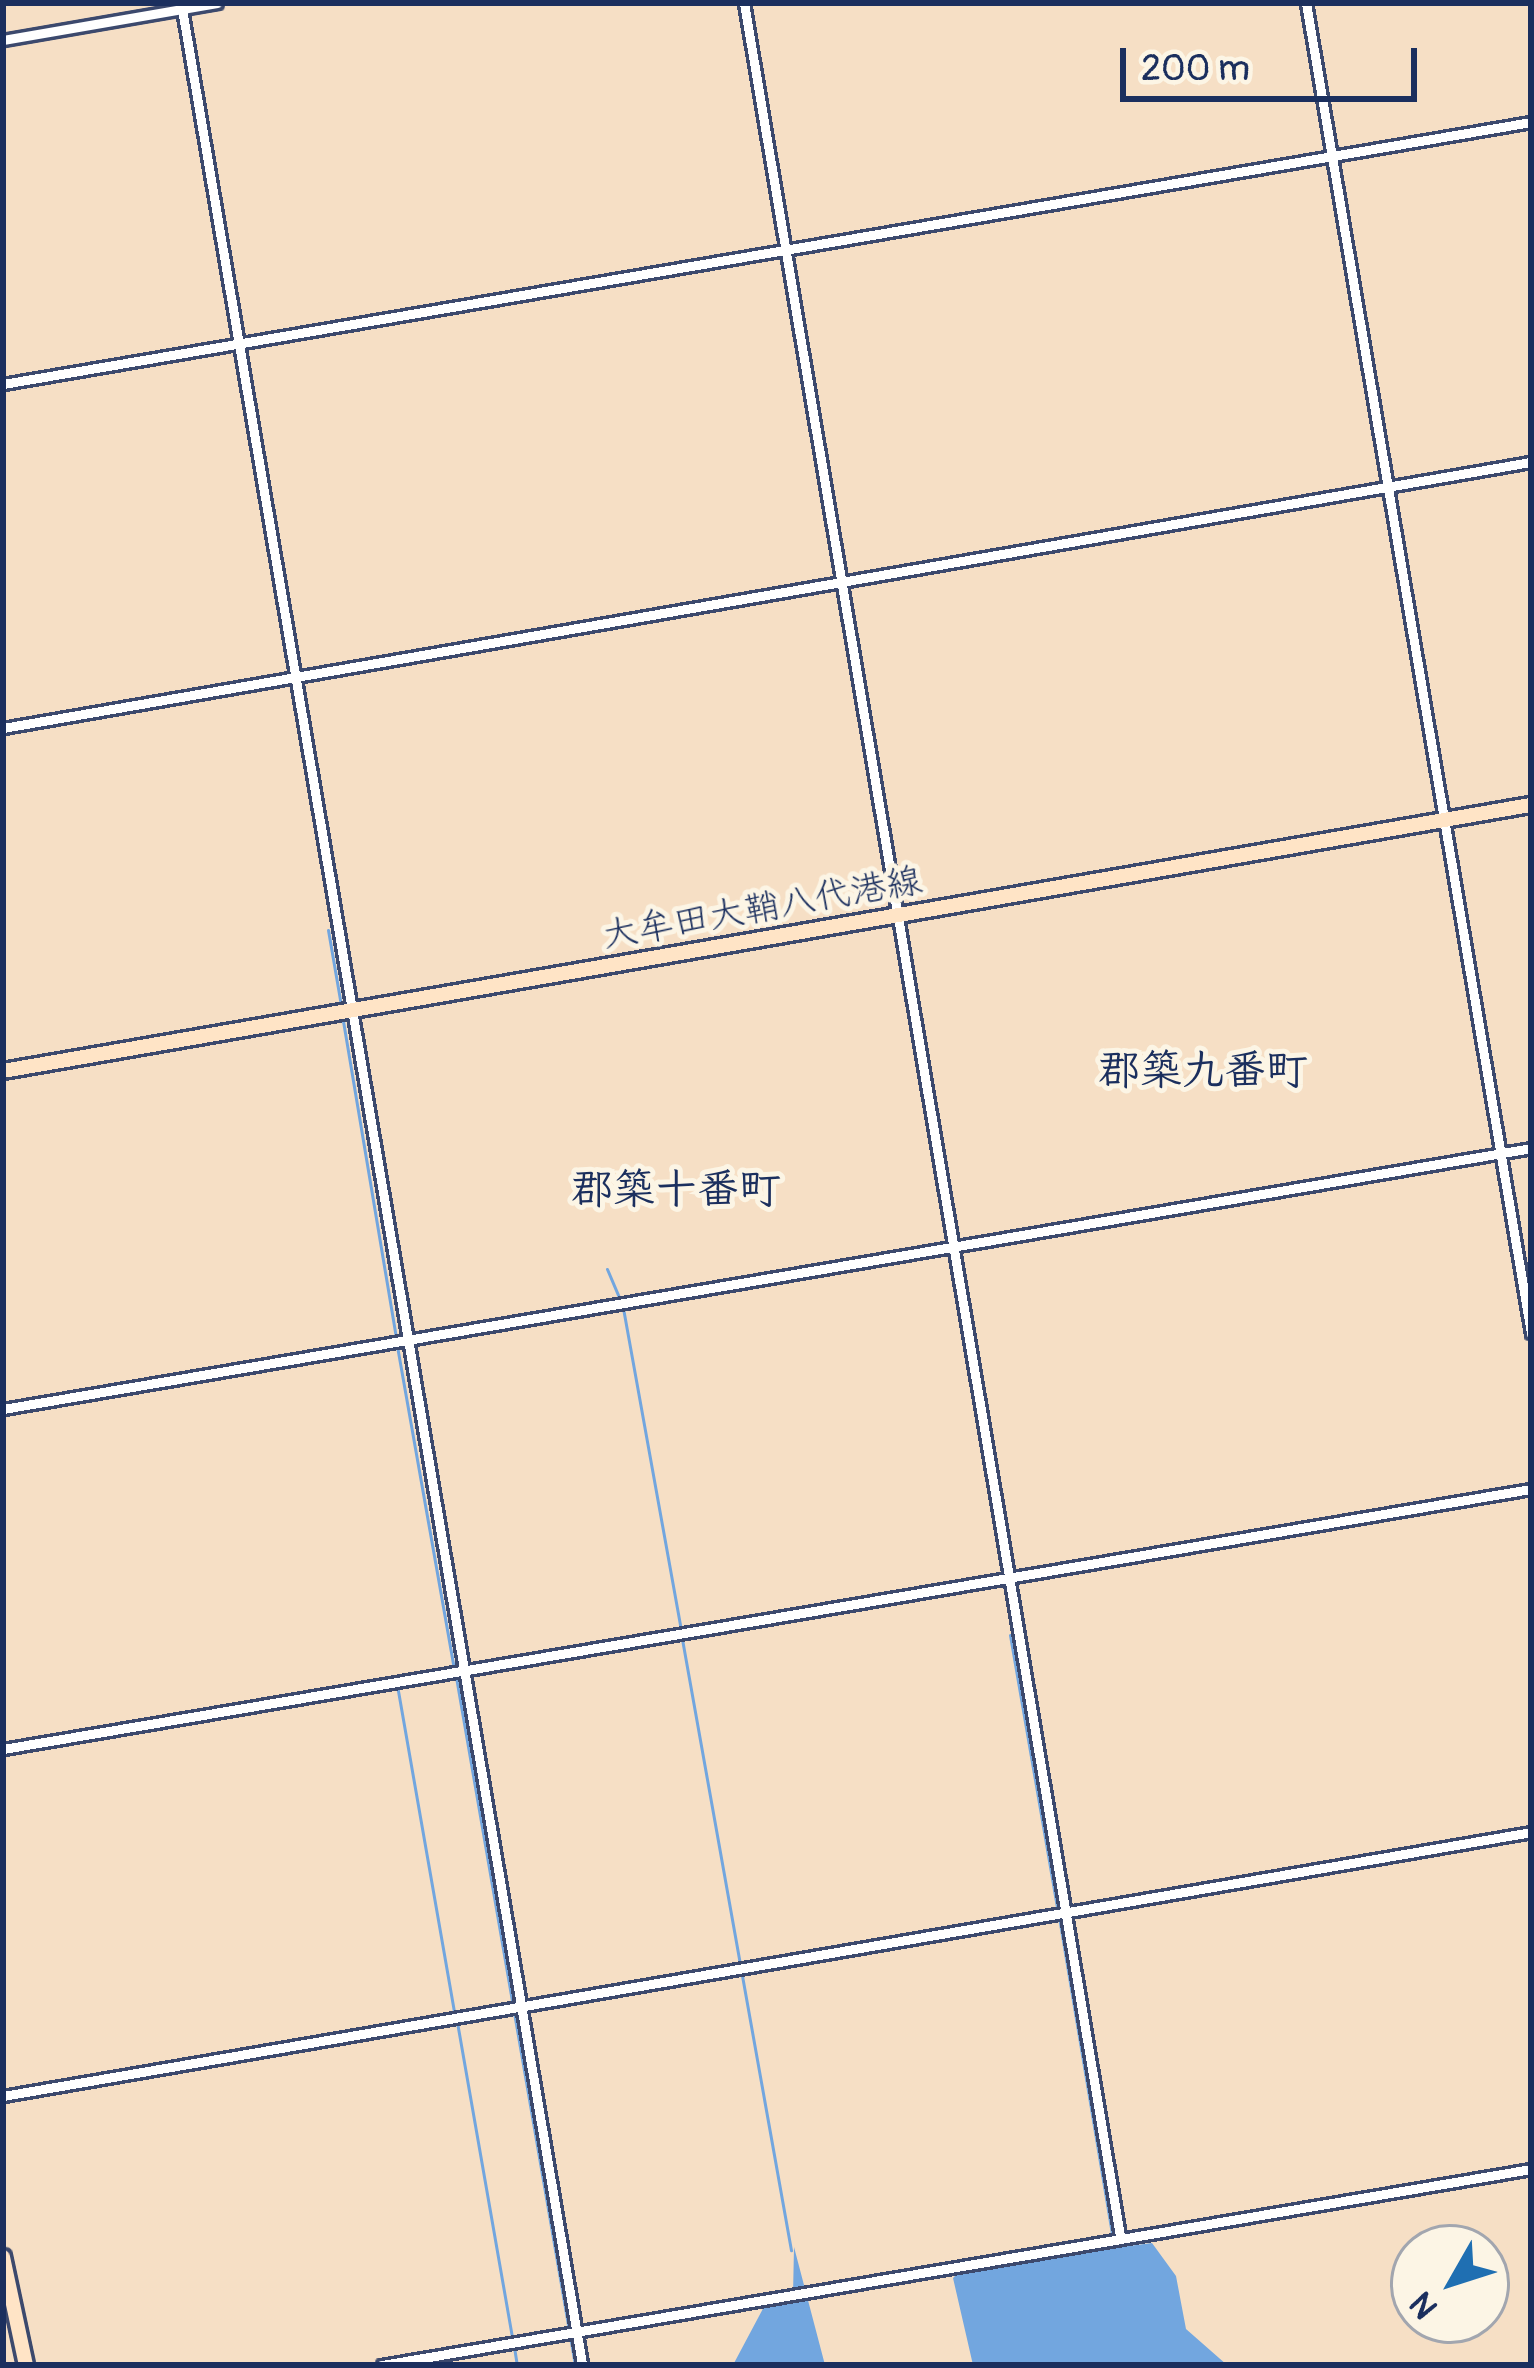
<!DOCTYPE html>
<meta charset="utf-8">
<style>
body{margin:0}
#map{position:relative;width:1534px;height:2368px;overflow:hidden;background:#f6dfc5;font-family:Pangolin,"Klee One",sans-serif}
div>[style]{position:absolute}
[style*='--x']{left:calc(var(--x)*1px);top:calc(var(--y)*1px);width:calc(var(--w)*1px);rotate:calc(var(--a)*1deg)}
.water>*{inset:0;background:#72a6df}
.stream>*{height:3px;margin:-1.5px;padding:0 1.5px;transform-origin:1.5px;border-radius:1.5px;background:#72a6df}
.roads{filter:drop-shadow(3px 0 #3c496d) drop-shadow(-3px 0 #3c496d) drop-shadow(0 3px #3c496d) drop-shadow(0 -3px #3c496d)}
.minor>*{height:9px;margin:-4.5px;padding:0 4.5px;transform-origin:4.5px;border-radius:4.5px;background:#fff}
.secondary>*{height:14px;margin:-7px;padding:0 7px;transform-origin:7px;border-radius:7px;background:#ffe4c6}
span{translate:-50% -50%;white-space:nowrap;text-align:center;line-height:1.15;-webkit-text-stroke:10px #fcf5e5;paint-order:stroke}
.street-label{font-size:36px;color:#1b2f5e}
.quarter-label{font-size:42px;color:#1b2f5e;font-weight:700}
.frame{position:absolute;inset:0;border:6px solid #1b2f5e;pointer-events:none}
.north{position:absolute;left:1390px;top:2224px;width:120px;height:120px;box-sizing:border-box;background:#fcf5e5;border:3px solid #a2a6af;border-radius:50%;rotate:231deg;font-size:33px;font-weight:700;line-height:48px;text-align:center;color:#1b2f5e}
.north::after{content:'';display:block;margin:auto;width:42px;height:54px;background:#1f6fb2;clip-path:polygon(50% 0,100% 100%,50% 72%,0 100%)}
.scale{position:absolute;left:1120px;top:48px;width:297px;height:54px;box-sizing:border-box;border:6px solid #1b2f5e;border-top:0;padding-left:15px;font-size:36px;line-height:42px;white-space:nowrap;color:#1b2f5e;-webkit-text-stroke:9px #fcf5e5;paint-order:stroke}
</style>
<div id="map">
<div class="water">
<i style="clip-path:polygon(1152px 2243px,1176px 2276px,1186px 2329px,1227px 2365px,973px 2365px,953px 2278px,964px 2267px)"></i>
<i style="clip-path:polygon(794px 2247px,825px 2365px,733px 2365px,767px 2301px,793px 2295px)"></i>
</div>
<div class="stream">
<i style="--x:328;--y:930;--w:76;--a:80.2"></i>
<i style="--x:342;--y:1015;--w:326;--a:80.5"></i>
<i style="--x:607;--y:1269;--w:33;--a:67"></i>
<i style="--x:623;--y:1308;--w:326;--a:79.8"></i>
<i style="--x:397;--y:1346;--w:327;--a:80"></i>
<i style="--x:1010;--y:1635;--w:277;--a:80.2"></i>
<i style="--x:682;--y:1639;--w:621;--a:79.89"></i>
<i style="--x:456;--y:1677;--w:698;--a:80.19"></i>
<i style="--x:397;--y:1685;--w:332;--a:80.1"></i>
<i style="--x:1059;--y:1917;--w:326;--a:80.5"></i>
<i style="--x:457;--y:2022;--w:320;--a:80.1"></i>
<i style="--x:514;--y:2347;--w:18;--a:81"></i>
</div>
<div class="roads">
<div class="minor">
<i style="--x:181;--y:3;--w:2396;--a:80.36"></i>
<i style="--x:744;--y:3;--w:2263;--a:80.44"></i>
<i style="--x:1306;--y:3;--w:1349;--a:80.4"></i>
<i style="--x:3;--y:40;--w:217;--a:-9.8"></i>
<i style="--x:3;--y:384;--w:1550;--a:-9.73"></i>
<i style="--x:3;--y:728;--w:1551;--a:-9.88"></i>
<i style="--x:3;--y:1409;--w:1550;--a:-9.69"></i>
<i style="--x:3;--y:1749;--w:1550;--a:-9.66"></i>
<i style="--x:3;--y:2096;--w:1551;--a:-9.8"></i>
<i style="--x:382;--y:2365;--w:1166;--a:-9.68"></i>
</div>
<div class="secondary">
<i style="--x:3;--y:1071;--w:1551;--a:-9.88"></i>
<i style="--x:3;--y:2257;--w:110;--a:78"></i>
</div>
</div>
<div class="street-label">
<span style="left:762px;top:908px;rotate:-10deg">大牟田大鞘八代港線</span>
</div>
<div class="quarter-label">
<span style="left:1203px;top:1071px">郡築九番町</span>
<span style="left:676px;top:1190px">郡築十番町</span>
</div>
<div class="frame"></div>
<div class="north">N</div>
<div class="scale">200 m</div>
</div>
